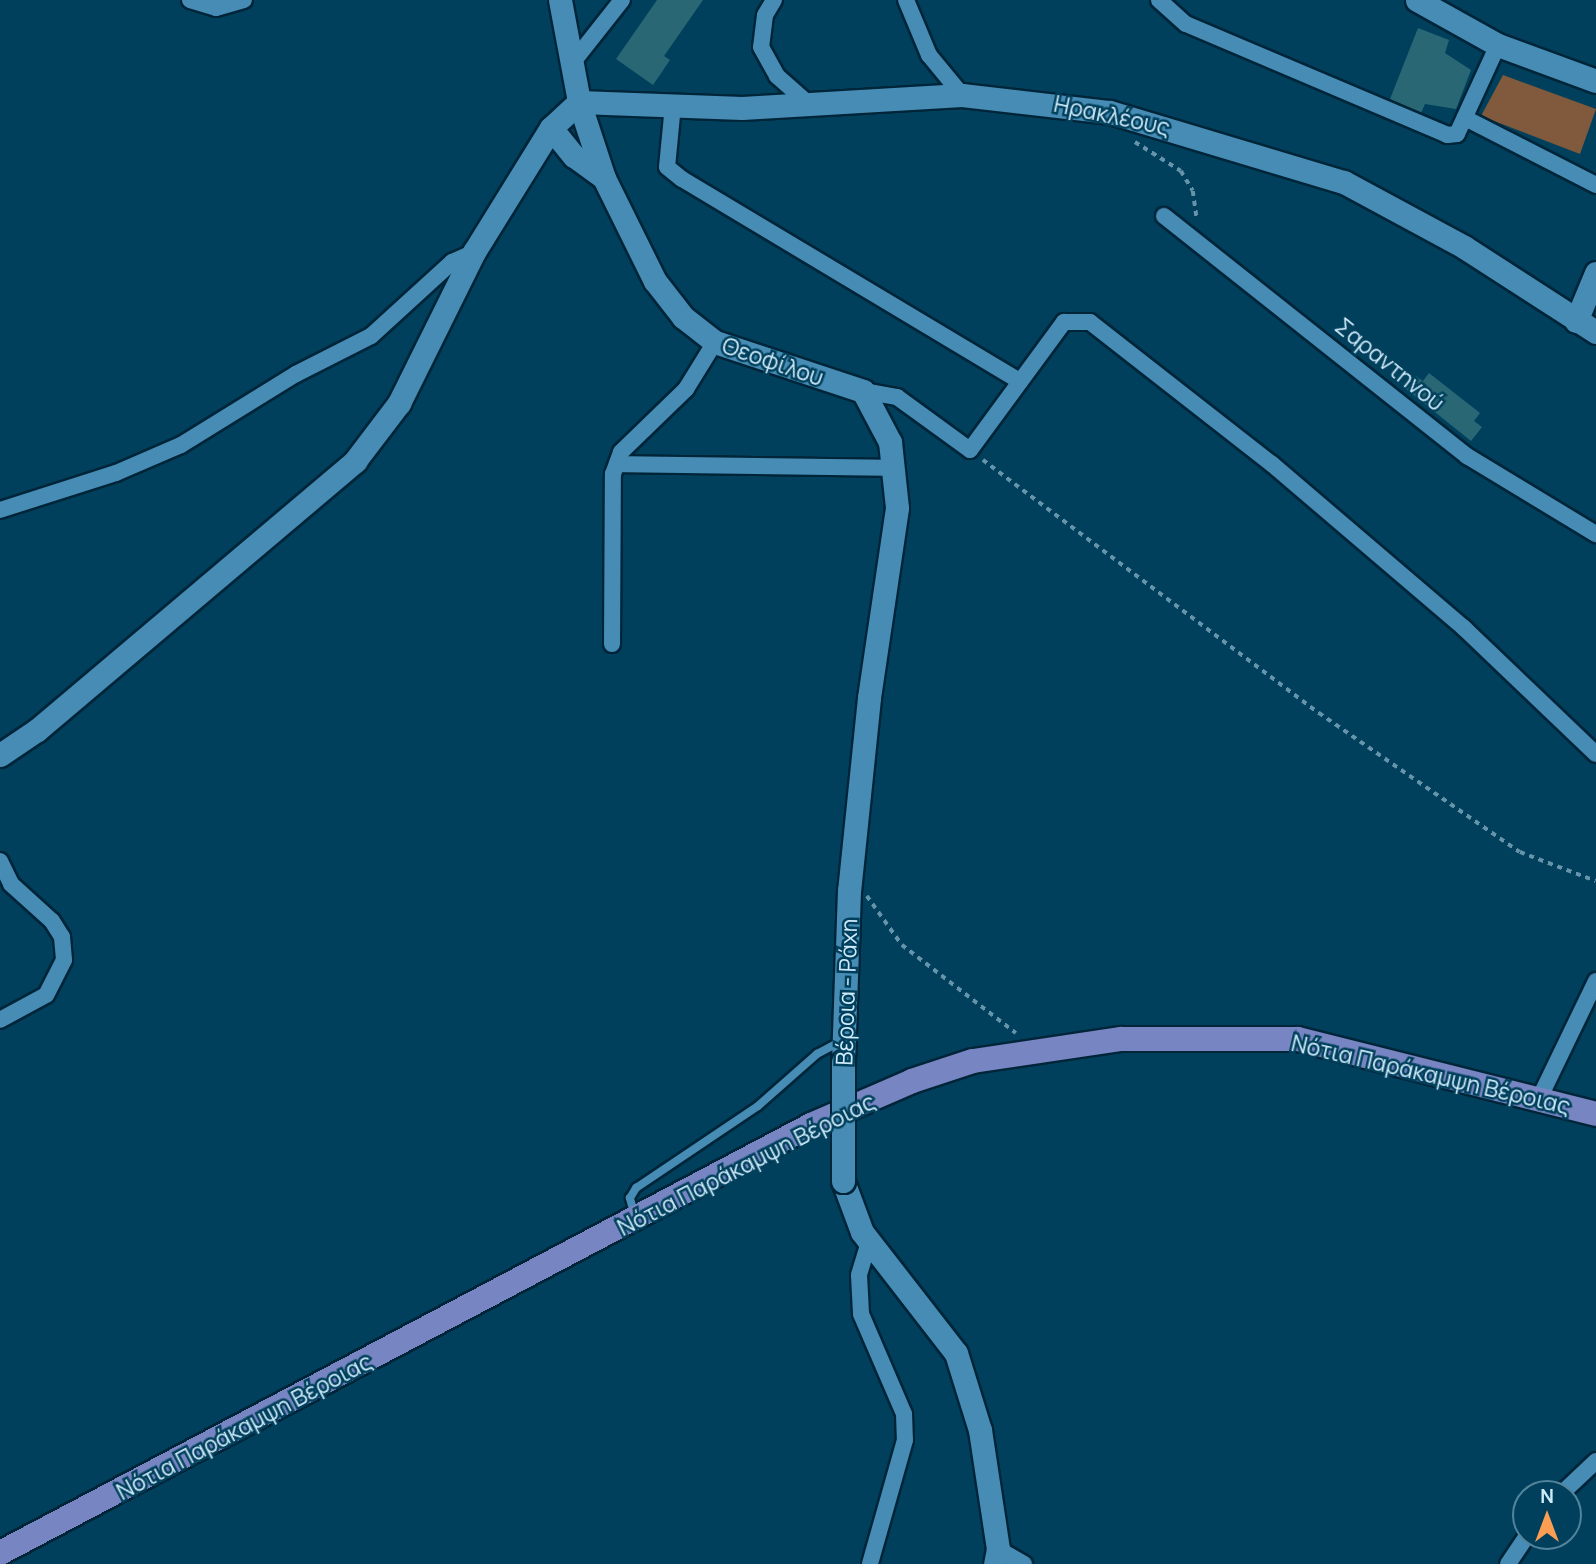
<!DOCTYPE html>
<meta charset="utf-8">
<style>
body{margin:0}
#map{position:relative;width:1596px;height:1564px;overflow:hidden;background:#01405c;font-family:Manrope,sans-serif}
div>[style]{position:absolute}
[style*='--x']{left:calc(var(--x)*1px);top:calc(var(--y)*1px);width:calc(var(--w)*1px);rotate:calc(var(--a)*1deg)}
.green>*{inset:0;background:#815a3d}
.building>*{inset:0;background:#2a6775}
.path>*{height:3.5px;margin-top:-1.75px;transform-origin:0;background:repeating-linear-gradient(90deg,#6694aa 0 5px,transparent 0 10px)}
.roads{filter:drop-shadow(2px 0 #002539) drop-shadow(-2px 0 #002539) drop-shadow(0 2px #002539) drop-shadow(0 -2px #002539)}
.lane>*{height:8px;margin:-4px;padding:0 4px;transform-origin:4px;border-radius:4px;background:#468cb5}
.street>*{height:16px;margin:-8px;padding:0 8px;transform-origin:8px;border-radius:8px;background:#468cb5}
.secondary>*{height:23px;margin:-11.5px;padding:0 11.5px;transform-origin:11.5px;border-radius:11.5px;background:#468cb5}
.primary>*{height:24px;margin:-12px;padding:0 12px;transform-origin:12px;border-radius:12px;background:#7786c3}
.bridges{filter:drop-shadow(2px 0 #002539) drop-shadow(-2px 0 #002539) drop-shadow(0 2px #002539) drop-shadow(0 -2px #002539)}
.secondary-bridge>*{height:23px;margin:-11.5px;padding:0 11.5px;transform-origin:11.5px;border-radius:11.5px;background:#468cb5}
span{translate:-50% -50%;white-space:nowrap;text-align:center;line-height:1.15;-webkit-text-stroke:5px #01405c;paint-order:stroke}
.street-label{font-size:23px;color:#ceeafb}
.north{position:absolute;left:1512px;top:1480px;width:70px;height:70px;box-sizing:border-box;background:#01405c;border:2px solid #53849c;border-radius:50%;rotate:0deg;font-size:19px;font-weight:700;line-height:28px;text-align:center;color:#ceeafb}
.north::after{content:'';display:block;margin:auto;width:24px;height:32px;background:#fc9d54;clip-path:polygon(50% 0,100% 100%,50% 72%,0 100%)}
</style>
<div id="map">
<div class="green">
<i style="clip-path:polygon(1503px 75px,1596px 109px,1580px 154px,1481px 116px)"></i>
</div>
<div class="building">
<i style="clip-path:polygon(657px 0,703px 0,664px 56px,670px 60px,653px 85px,616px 59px)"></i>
<i style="clip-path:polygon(1418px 28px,1449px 40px,1445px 53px,1471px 70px,1456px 109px,1425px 104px,1421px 113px,1390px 99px)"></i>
<i style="clip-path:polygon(1429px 373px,1480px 413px,1474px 421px,1482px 427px,1471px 441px,1406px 389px,1416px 376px,1423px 381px)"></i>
</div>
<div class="path">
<i style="--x:1135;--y:142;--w:54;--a:32.2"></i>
<i style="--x:1181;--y:171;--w:23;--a:59"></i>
<i style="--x:1193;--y:191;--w:29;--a:82"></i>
<i style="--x:983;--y:460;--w:421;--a:37"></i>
<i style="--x:1319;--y:713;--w:244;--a:34.7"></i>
<i style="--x:1520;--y:852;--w:81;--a:20.9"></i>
<i style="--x:867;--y:896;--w:60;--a:54.5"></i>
<i style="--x:902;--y:945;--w:144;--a:37.7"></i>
</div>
<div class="roads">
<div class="lane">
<i style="--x:635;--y:1216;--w:19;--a:-106"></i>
<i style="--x:630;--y:1198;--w:12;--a:-59"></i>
<i style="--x:636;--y:1188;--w:147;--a:-33.9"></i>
<i style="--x:758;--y:1106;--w:79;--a:-41.4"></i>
<i style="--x:817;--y:1054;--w:27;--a:-28"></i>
</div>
<div class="street">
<i style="--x:190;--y:0;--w:27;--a:17"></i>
<i style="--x:216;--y:8;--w:29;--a:-16"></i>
<i style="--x:774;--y:0;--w:17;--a:121"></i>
<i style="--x:765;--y:15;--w:32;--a:97"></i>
<i style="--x:761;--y:47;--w:33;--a:61"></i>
<i style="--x:777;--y:76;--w:45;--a:41.4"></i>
<i style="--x:906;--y:0;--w:60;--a:67.3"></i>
<i style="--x:929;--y:55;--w:52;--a:50.5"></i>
<i style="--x:1159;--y:0;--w:36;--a:42"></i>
<i style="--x:1186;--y:24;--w:284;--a:23"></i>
<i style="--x:1447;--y:135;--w:10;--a:-6"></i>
<i style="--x:1457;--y:134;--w:98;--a:-65.3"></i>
<i style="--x:573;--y:62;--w:79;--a:-51.7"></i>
<i style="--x:673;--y:105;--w:62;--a:95.5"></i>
<i style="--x:667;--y:167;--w:19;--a:39"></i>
<i style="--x:682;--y:179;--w:394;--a:30.9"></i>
<i style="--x:1465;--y:118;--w:147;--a:27.1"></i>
<i style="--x:1164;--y:216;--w:387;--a:38.4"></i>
<i style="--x:1467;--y:456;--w:151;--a:31.2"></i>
<i style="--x:863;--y:391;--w:35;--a:10"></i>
<i style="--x:897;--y:397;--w:90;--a:36"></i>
<i style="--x:970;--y:450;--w:159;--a:-53.7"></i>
<i style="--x:1064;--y:322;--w:26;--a:0"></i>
<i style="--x:1090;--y:322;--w:231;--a:38"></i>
<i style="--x:1272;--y:464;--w:253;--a:40.5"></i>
<i style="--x:1464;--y:628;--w:182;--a:43.7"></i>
<i style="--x:617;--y:464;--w:278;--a:0.8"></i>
<i style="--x:0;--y:510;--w:122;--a:-17.7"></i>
<i style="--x:116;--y:473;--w:71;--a:-23.3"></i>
<i style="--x:181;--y:445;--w:135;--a:-31.7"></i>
<i style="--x:296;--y:374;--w:84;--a:-26.9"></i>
<i style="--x:371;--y:336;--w:110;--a:-42.4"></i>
<i style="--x:452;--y:262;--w:24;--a:-24"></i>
<i style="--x:612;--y:644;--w:170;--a:-89.7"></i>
<i style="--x:613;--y:474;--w:23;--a:-70"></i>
<i style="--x:621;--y:452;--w:91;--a:-44.1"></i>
<i style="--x:686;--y:389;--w:55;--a:-58.3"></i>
<i style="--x:0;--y:861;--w:25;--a:64"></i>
<i style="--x:11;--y:884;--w:55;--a:42.1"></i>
<i style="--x:52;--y:921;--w:19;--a:58"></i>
<i style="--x:62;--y:937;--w:23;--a:85"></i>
<i style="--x:64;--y:960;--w:39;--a:117"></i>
<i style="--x:46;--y:995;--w:52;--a:151.5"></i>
<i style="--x:1539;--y:1099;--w:131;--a:-64.2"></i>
<i style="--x:869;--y:1242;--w:34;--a:107"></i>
<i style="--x:859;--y:1275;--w:39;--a:87"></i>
<i style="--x:861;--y:1314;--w:109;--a:66.7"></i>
<i style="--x:904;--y:1414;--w:26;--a:88"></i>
<i style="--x:905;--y:1440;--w:129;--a:105.8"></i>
<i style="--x:1561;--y:1494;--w:48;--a:-43.3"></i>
<i style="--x:998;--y:1549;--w:30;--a:30"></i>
<i style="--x:1508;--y:1564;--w:34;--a:-56"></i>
</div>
<div class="secondary">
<i style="--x:560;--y:0;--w:104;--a:79.4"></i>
<i style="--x:579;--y:102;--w:80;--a:71.8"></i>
<i style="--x:604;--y:178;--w:115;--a:63.7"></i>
<i style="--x:655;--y:281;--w:46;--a:52.1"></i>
<i style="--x:683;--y:317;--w:41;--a:38"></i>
<i style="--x:715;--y:342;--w:156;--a:18.3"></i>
<i style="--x:863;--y:391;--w:58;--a:62.1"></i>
<i style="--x:890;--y:442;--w:66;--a:83.9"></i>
<i style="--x:897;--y:508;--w:192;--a:98.4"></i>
<i style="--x:869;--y:698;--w:193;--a:95.9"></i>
<i style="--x:849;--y:890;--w:172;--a:92"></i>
<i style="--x:1417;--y:0;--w:93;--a:29.1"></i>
<i style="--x:1498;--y:45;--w:104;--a:20.2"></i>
<i style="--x:579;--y:102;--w:163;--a:2.1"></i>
<i style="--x:742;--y:108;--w:220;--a:-3.4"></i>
<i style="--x:962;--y:95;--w:149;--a:6.6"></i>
<i style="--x:1110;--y:112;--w:244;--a:16.7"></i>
<i style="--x:1344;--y:182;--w:136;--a:28.4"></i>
<i style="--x:1464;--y:247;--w:157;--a:32.8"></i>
<i style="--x:551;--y:128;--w:36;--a:51"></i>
<i style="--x:574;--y:156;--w:37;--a:36"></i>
<i style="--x:1576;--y:321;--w:52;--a:-67.4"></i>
<i style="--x:0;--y:755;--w:45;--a:-34"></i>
<i style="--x:37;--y:730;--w:417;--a:-40.2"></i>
<i style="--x:355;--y:461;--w:73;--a:-52.8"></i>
<i style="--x:399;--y:403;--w:169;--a:-63.6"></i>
<i style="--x:474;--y:252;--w:146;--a:-58.2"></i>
<i style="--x:551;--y:128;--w:38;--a:-43"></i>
<i style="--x:843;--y:1181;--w:54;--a:69.6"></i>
<i style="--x:862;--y:1232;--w:153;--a:52.2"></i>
<i style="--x:956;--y:1353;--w:81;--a:72.7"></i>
<i style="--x:980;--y:1430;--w:120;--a:81.4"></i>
<i style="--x:998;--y:1549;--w:15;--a:101"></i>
</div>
<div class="primary">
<i style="--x:0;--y:1553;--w:917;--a:-27.82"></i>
<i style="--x:811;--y:1125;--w:110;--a:-23.5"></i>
<i style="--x:912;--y:1081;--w:64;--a:-18.2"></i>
<i style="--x:973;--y:1061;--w:150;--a:-8.5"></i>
<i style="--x:1121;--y:1039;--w:177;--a:0"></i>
<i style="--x:1298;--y:1039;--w:307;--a:14.1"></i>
</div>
</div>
<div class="bridges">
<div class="secondary-bridge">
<i style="--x:843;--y:1181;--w:119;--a:-90"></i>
</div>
</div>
<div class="street-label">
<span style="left:1112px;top:115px;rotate:12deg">Ηρακλέους</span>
<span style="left:773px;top:361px;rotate:19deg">Θεοφίλου</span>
<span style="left:1390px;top:364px;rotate:39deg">Σαραντηνού</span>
<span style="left:846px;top:992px;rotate:-88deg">Βέροια - Ράχη</span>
<span style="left:1431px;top:1074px;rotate:13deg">Νότια Παράκαμψη Βέροιας</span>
<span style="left:746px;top:1164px;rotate:-27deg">Νότια Παράκαμψη Βέροιας</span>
<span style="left:244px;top:1426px;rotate:-28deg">Νότια Παράκαμψη Βέροιας</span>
</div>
<div class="north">N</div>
</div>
